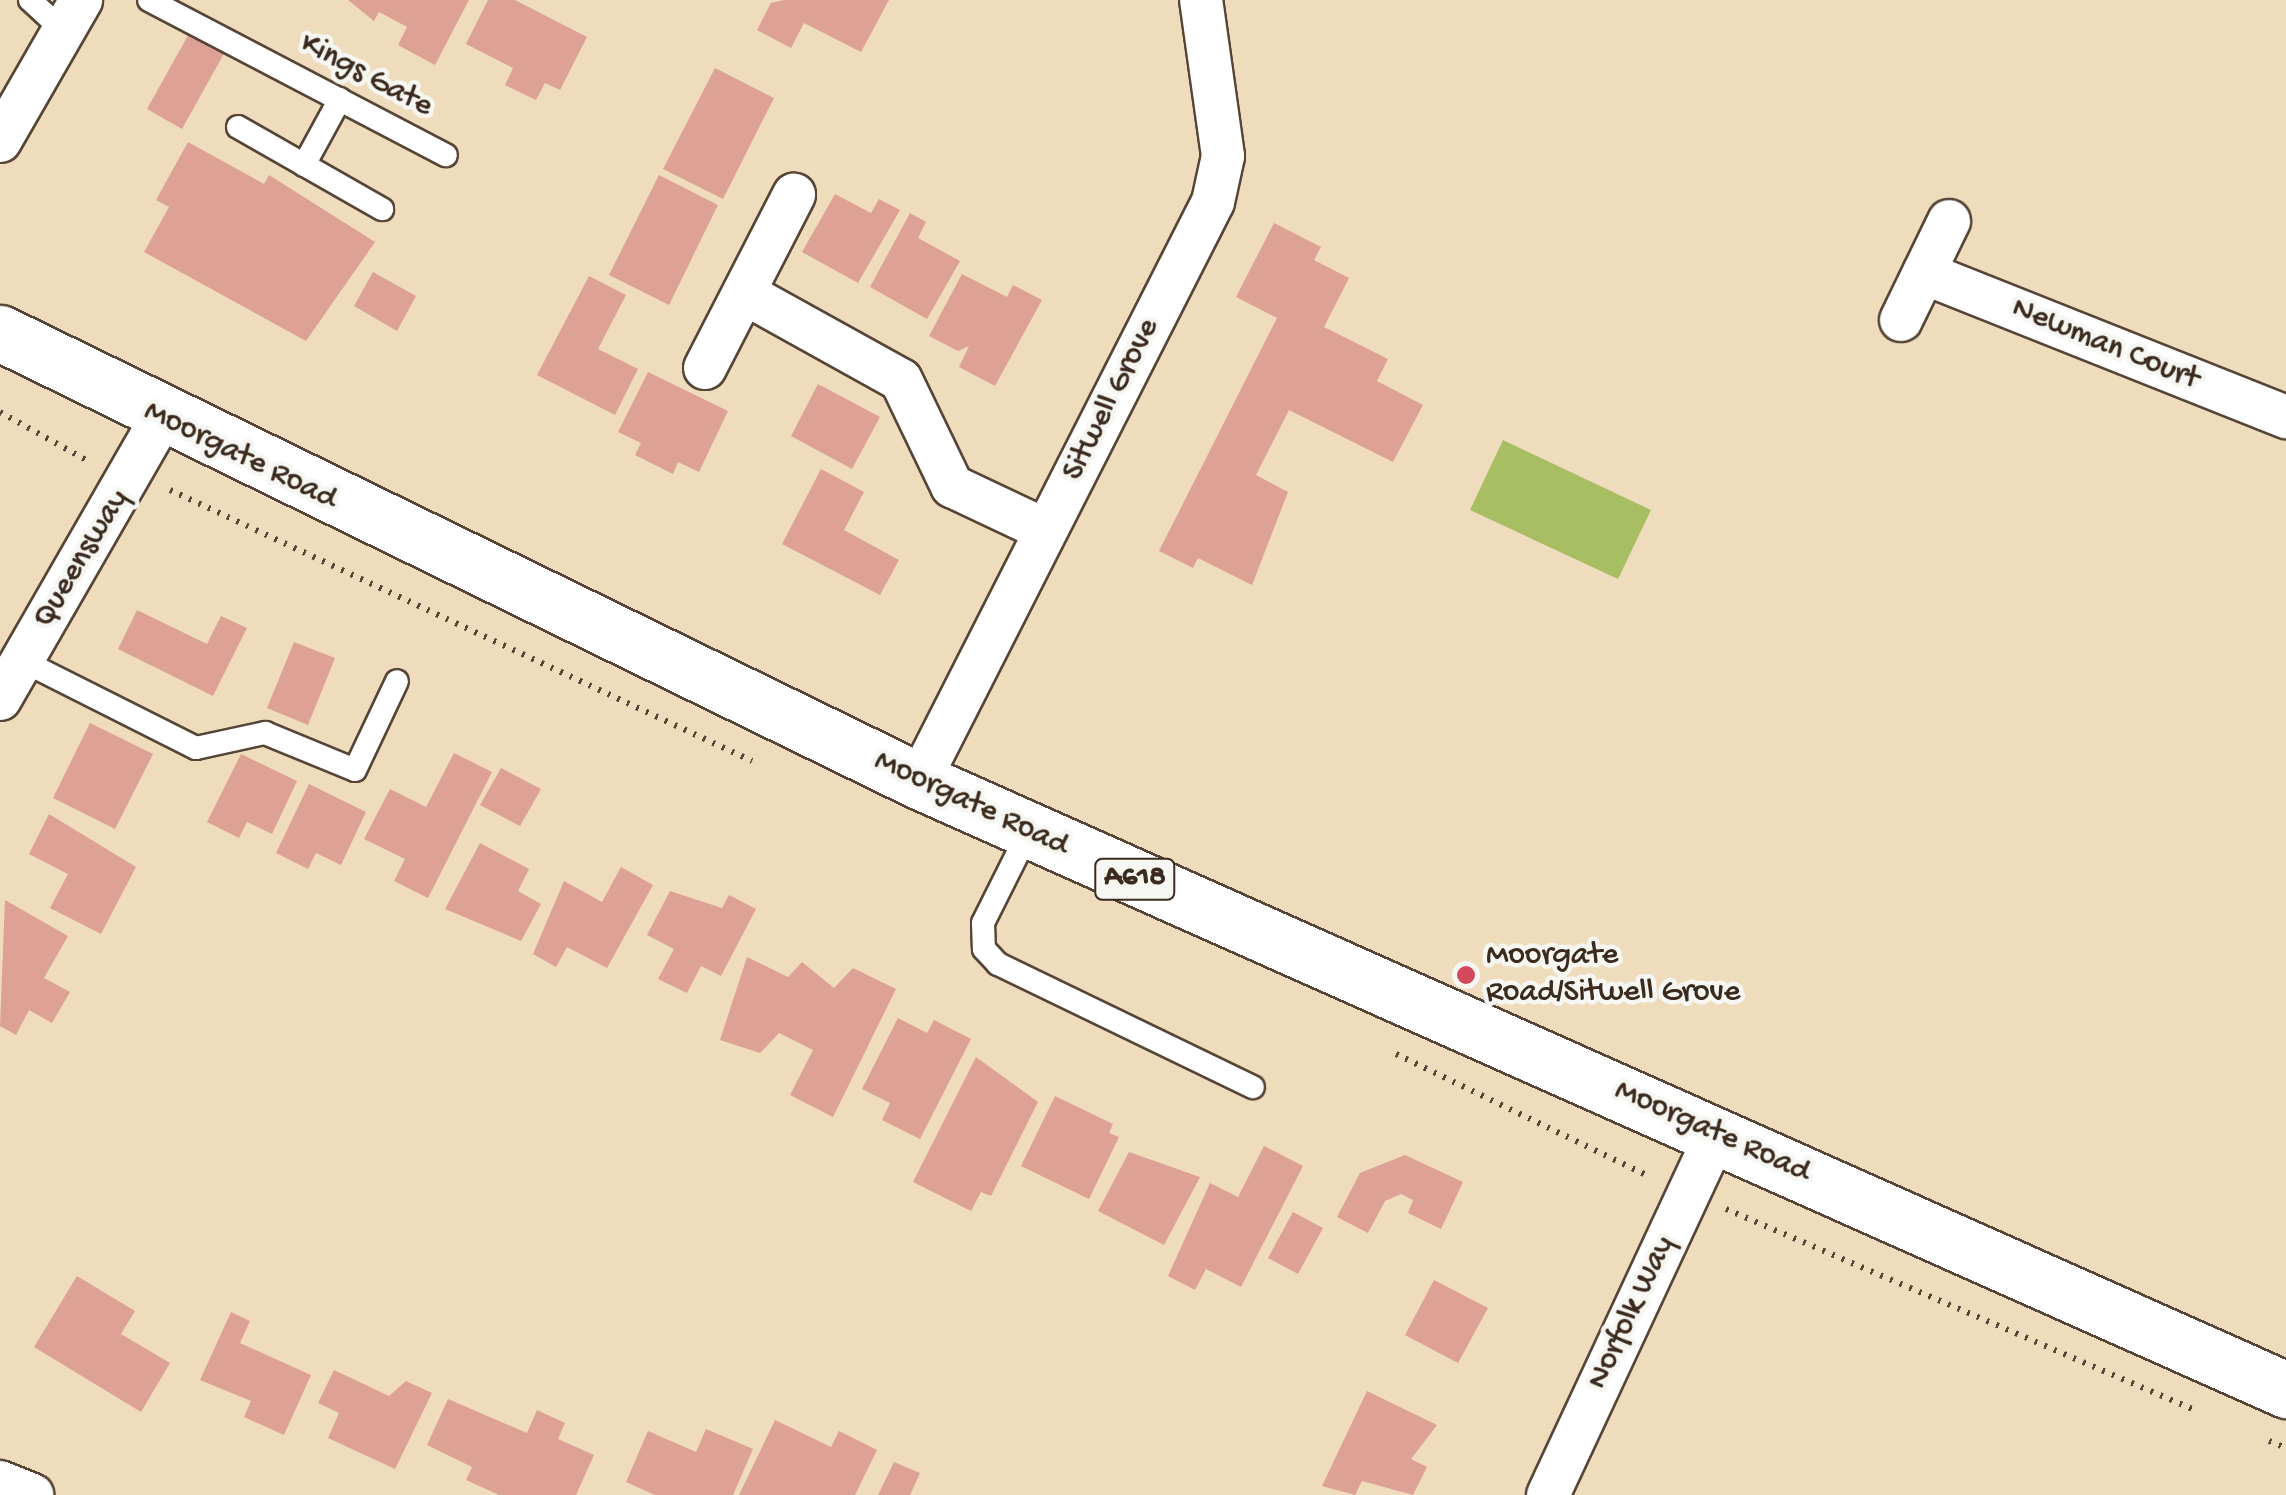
<!DOCTYPE html>
<style>
body{margin:0}
#map{position:relative;width:2286px;height:1495px;overflow:hidden;background:#efdcbc;font-family:"Gochi Hand",sans-serif}
div>[style]{position:absolute}
[style*='--x']{left:calc(var(--x)*1px);top:calc(var(--y)*1px);width:calc(var(--w)*1px);rotate:calc(var(--a)*1deg)}
.green>*{inset:0;background:#a7be63}
.building>*{inset:0;background:#dda295}
.path>*{height:6px;margin-top:-3px;transform-origin:0;background:repeating-linear-gradient(90deg,#564536 0 2.5px,transparent 0 10.5px)}
.roads{filter:drop-shadow(2px 0 #564536) drop-shadow(-2px 0 #564536) drop-shadow(0 2px #564536) drop-shadow(0 -2px #564536)}
.lane>*{height:22px;margin:-11px;padding:0 11px;transform-origin:11px;border-radius:11px;background:#fff}
.street>*{height:42px;margin:-21px;padding:0 21px;transform-origin:21px;border-radius:21px;background:#fff}
.primary>*{height:55px;margin:-27.5px;padding:0 27.5px;transform-origin:27.5px;border-radius:27.5px;background:#fff}
.dots>*{width:28px;height:28px;translate:-50% -50%;box-sizing:border-box;border:5px solid #f6f6f2;border-radius:50%}
span{translate:-50% -50%;white-space:nowrap;text-align:center;line-height:1.15;-webkit-text-stroke:9px #f6f6f2;paint-order:stroke}
.shield-label span{padding:2px 8px;background:#f6f6f2;border:2px solid;border-radius:8px;-webkit-text-stroke-width:0}
.shield-label{font-size:30px;color:#3b2a1e;font-weight:700}
.street-label{font-size:32px;color:#3b2a1e}
.poi-label{font-size:32px;color:#3b2a1e}
.left{translate:0 -50%;text-align:left}
</style>
<div id="map">
<div class="green">
<i style="clip-path:polygon(1503px 440px,1651px 510px,1618px 579px,1470px 510px)"></i>
</div>
<div class="building">
<i style="clip-path:polygon(348px 0,469px 0,435px 65px,398px 45px,407px 27px,379px 12px,374px 21px)"></i>
<i style="clip-path:polygon(488px 0,515px 0,587px 37px,560px 90px,545px 83px,536px 100px,505px 85px,513px 68px,466px 44px)"></i>
<i style="clip-path:polygon(784px 0,889px 0,861px 52px,804px 23px,791px 48px,757px 30px,771px 3px)"></i>
<i style="clip-path:polygon(191px 30px,226px 50px,182px 129px,147px 109px)"></i>
<i style="clip-path:polygon(715px 68px,774px 98px,723px 199px,663px 169px)"></i>
<i style="clip-path:polygon(188px 142px,264px 184px,269px 175px,375px 242px,306px 341px,144px 252px,169px 207px,156px 200px)"></i>
<i style="clip-path:polygon(659px 175px,718px 205px,669px 305px,609px 275px)"></i>
<i style="clip-path:polygon(835px 194px,871px 213px,879px 199px,900px 210px,858px 283px,802px 252px)"></i>
<i style="clip-path:polygon(910px 213px,926px 222px,918px 238px,960px 261px,927px 319px,870px 287px)"></i>
<i style="clip-path:polygon(1274px 223px,1321px 247px,1314px 260px,1349px 278px,1324px 327px,1388px 359px,1377px 381px,1423px 405px,1393px 462px,1289px 410px,1256px 475px,1288px 492px,1252px 585px,1198px 558px,1193px 568px,1159px 551px,1277px 318px,1236px 297px)"></i>
<i style="clip-path:polygon(373px 272px,416px 296px,397px 331px,354px 306px)"></i>
<i style="clip-path:polygon(962px 274px,1007px 297px,1013px 285px,1042px 300px,995px 386px,959px 367px,969px 346px,958px 351px,929px 336px)"></i>
<i style="clip-path:polygon(589px 276px,626px 295px,598px 349px,638px 369px,615px 415px,537px 375px)"></i>
<i style="clip-path:polygon(648px 372px,728px 411px,699px 472px,678px 462px,673px 474px,635px 455px,641px 443px,618px 432px)"></i>
<i style="clip-path:polygon(818px 384px,880px 417px,852px 469px,791px 436px)"></i>
<i style="clip-path:polygon(821px 469px,864px 492px,844px 530px,899px 560px,880px 595px,782px 544px)"></i>
<i style="clip-path:polygon(137px 610px,207px 644px,221px 616px,247px 628px,213px 696px,118px 649px)"></i>
<i style="clip-path:polygon(294px 642px,335px 658px,308px 725px,267px 708px)"></i>
<i style="clip-path:polygon(90px 723px,153px 754px,115px 829px,53px 798px)"></i>
<i style="clip-path:polygon(454px 753px,492px 772px,428px 898px,394px 881px,405px 859px,364px 839px,390px 789px,426px 807px)"></i>
<i style="clip-path:polygon(241px 754px,297px 781px,272px 834px,247px 822px,239px 838px,207px 822px)"></i>
<i style="clip-path:polygon(501px 768px,541px 789px,520px 826px,480px 805px)"></i>
<i style="clip-path:polygon(309px 784px,366px 812px,341px 865px,316px 853px,308px 869px,276px 853px)"></i>
<i style="clip-path:polygon(49px 814px,136px 867px,101px 934px,50px 908px,68px 874px,29px 854px)"></i>
<i style="clip-path:polygon(480px 843px,529px 869px,518px 891px,541px 904px,521px 941px,445px 909px)"></i>
<i style="clip-path:polygon(621px 867px,653px 885px,607px 968px,567px 947px,556px 967px,533px 954px,564px 881px,602px 902px)"></i>
<i style="clip-path:polygon(670px 891px,722px 908px,729px 895px,756px 909px,721px 976px,701px 966px,687px 993px,658px 979px,674px 949px,647px 935px)"></i>
<i style="clip-path:polygon(5px 900px,68px 936px,44px 978px,70px 992px,52px 1023px,29px 1010px,16px 1035px,0 1026px)"></i>
<i style="clip-path:polygon(747px 957px,788px 977px,802px 962px,834px 988px,853px 968px,896px 989px,833px 1117px,790px 1095px,813px 1050px,779px 1033px,760px 1053px,720px 1040px)"></i>
<i style="clip-path:polygon(898px 1018px,927px 1033px,934px 1020px,971px 1039px,920px 1139px,882px 1120px,890px 1103px,862px 1089px)"></i>
<i style="clip-path:polygon(976px 1057px,1038px 1102px,991px 1196px,981px 1192px,971px 1211px,913px 1182px)"></i>
<i style="clip-path:polygon(1055px 1096px,1113px 1124px,1109px 1133px,1119px 1137px,1089px 1199px,1021px 1166px)"></i>
<i style="clip-path:polygon(1264px 1146px,1303px 1166px,1241px 1287px,1206px 1269px,1195px 1290px,1168px 1276px,1210px 1183px,1238px 1197px)"></i>
<i style="clip-path:polygon(1129px 1152px,1200px 1177px,1164px 1245px,1098px 1211px)"></i>
<i style="clip-path:polygon(1405px 1155px,1463px 1182px,1441px 1229px,1408px 1213px,1413px 1200px,1401px 1194px,1385px 1201px,1368px 1233px,1337px 1217px,1360px 1173px)"></i>
<i style="clip-path:polygon(1293px 1212px,1323px 1228px,1298px 1274px,1268px 1258px)"></i>
<i style="clip-path:polygon(77px 1276px,135px 1311px,121px 1334px,170px 1363px,141px 1412px,34px 1347px)"></i>
<i style="clip-path:polygon(1434px 1280px,1488px 1308px,1458px 1363px,1405px 1335px)"></i>
<i style="clip-path:polygon(231px 1312px,250px 1321px,240px 1343px,311px 1375px,284px 1435px,244px 1417px,251px 1401px,200px 1380px)"></i>
<i style="clip-path:polygon(334px 1370px,389px 1396px,406px 1381px,432px 1393px,395px 1469px,328px 1438px,339px 1413px,318px 1403px)"></i>
<i style="clip-path:polygon(1367px 1391px,1437px 1425px,1411px 1459px,1427px 1467px,1413px 1495px,1362px 1481px,1355px 1495px,1322px 1486px)"></i>
<i style="clip-path:polygon(448px 1399px,527px 1433px,537px 1410px,565px 1423px,558px 1439px,594px 1455px,576px 1495px,499px 1495px,466px 1480px,472px 1467px,427px 1445px)"></i>
<i style="clip-path:polygon(775px 1420px,831px 1447px,839px 1431px,877px 1450px,855px 1495px,739px 1495px)"></i>
<i style="clip-path:polygon(706px 1429px,753px 1449px,733px 1495px,655px 1495px,626px 1482px,648px 1431px,696px 1452px)"></i>
<i style="clip-path:polygon(894px 1462px,920px 1473px,910px 1495px,878px 1495px)"></i>
</div>
<div class="path">
<i style="--x:0;--y:412;--w:101;--a:29.1"></i>
<i style="--x:170;--y:490;--w:642;--a:24.97"></i>
<i style="--x:1396;--y:1054;--w:282;--a:25.8"></i>
<i style="--x:1726;--y:1209;--w:512;--a:23.21"></i>
<i style="--x:2269;--y:1441;--w:18;--a:22"></i>
</div>
<div class="roads">
<div class="lane">
<i style="--x:30;--y:0;--w:46;--a:42.4"></i>
<i style="--x:149;--y:0;--w:335;--a:27.6"></i>
<i style="--x:238;--y:127;--w:166;--a:29.7"></i>
<i style="--x:304;--y:165;--w:75;--a:-61.4"></i>
<i style="--x:21;--y:660;--w:196;--a:26.7"></i>
<i style="--x:196;--y:748;--w:71;--a:-12.3"></i>
<i style="--x:265;--y:733;--w:97;--a:22.3"></i>
<i style="--x:355;--y:770;--w:98;--a:-64.7"></i>
<i style="--x:1029;--y:831;--w:103;--a:116.6"></i>
<i style="--x:983;--y:923;--w:26;--a:88"></i>
<i style="--x:984;--y:949;--w:21;--a:47"></i>
<i style="--x:998;--y:964;--w:283;--a:25.8"></i>
</div>
<div class="street">
<i style="--x:0;--y:141;--w:163;--a:-60.1"></i>
<i style="--x:1924;--y:273;--w:390;--a:21.7"></i>
<i style="--x:744;--y:293;--w:179;--a:29"></i>
<i style="--x:901;--y:380;--w:118;--a:64.3"></i>
<i style="--x:952;--y:486;--w:103;--a:25.3"></i>
<i style="--x:1901;--y:320;--w:110;--a:-64.1"></i>
<i style="--x:705;--y:368;--w:195;--a:-62.8"></i>
<i style="--x:0;--y:699;--w:323;--a:-60.1"></i>
<i style="--x:919;--y:781;--w:649;--a:-63.08"></i>
<i style="--x:1213;--y:202;--w:47;--a:-77.7"></i>
<i style="--x:1223;--y:156;--w:158;--a:-98"></i>
<i style="--x:0;--y:1482;--w:35;--a:22"></i>
<i style="--x:1548;--y:1495;--w:400;--a:-65"></i>
</div>
<div class="primary">
<i style="--x:0;--y:333;--w:1022;--a:25.99"></i>
<i style="--x:919;--y:781;--w:1497;--a:24.01"></i>
</div>
</div>
<div class="dots">
<i style="left:1466px;top:975px;background:#d1495b"></i>
</div>
<div class="shield-label">
<span style="left:1135px;top:879px">A618</span>
</div>
<div class="street-label">
<span style="left:366px;top:76px;rotate:28deg">Kings Gate</span>
<span style="left:2105px;top:345px;rotate:22deg">Newman Court</span>
<span style="left:1112px;top:400px;rotate:-63deg">Sitwell Grove</span>
<span style="left:240px;top:456px;rotate:26deg">Moorgate Road</span>
<span style="left:82px;top:559px;rotate:-59deg">Queensway</span>
<span style="left:971px;top:804px;rotate:25deg">Moorgate Road</span>
<span style="left:1712px;top:1132px;rotate:24deg">Moorgate Road</span>
<span style="left:1632px;top:1313px;rotate:-65deg">Norfolk Way</span>
</div>
<div class="poi-label">
<span class="left" style="left:1486px;top:975px">Moorgate<br>Road/Sitwell Grove</span>
</div>
</div>
